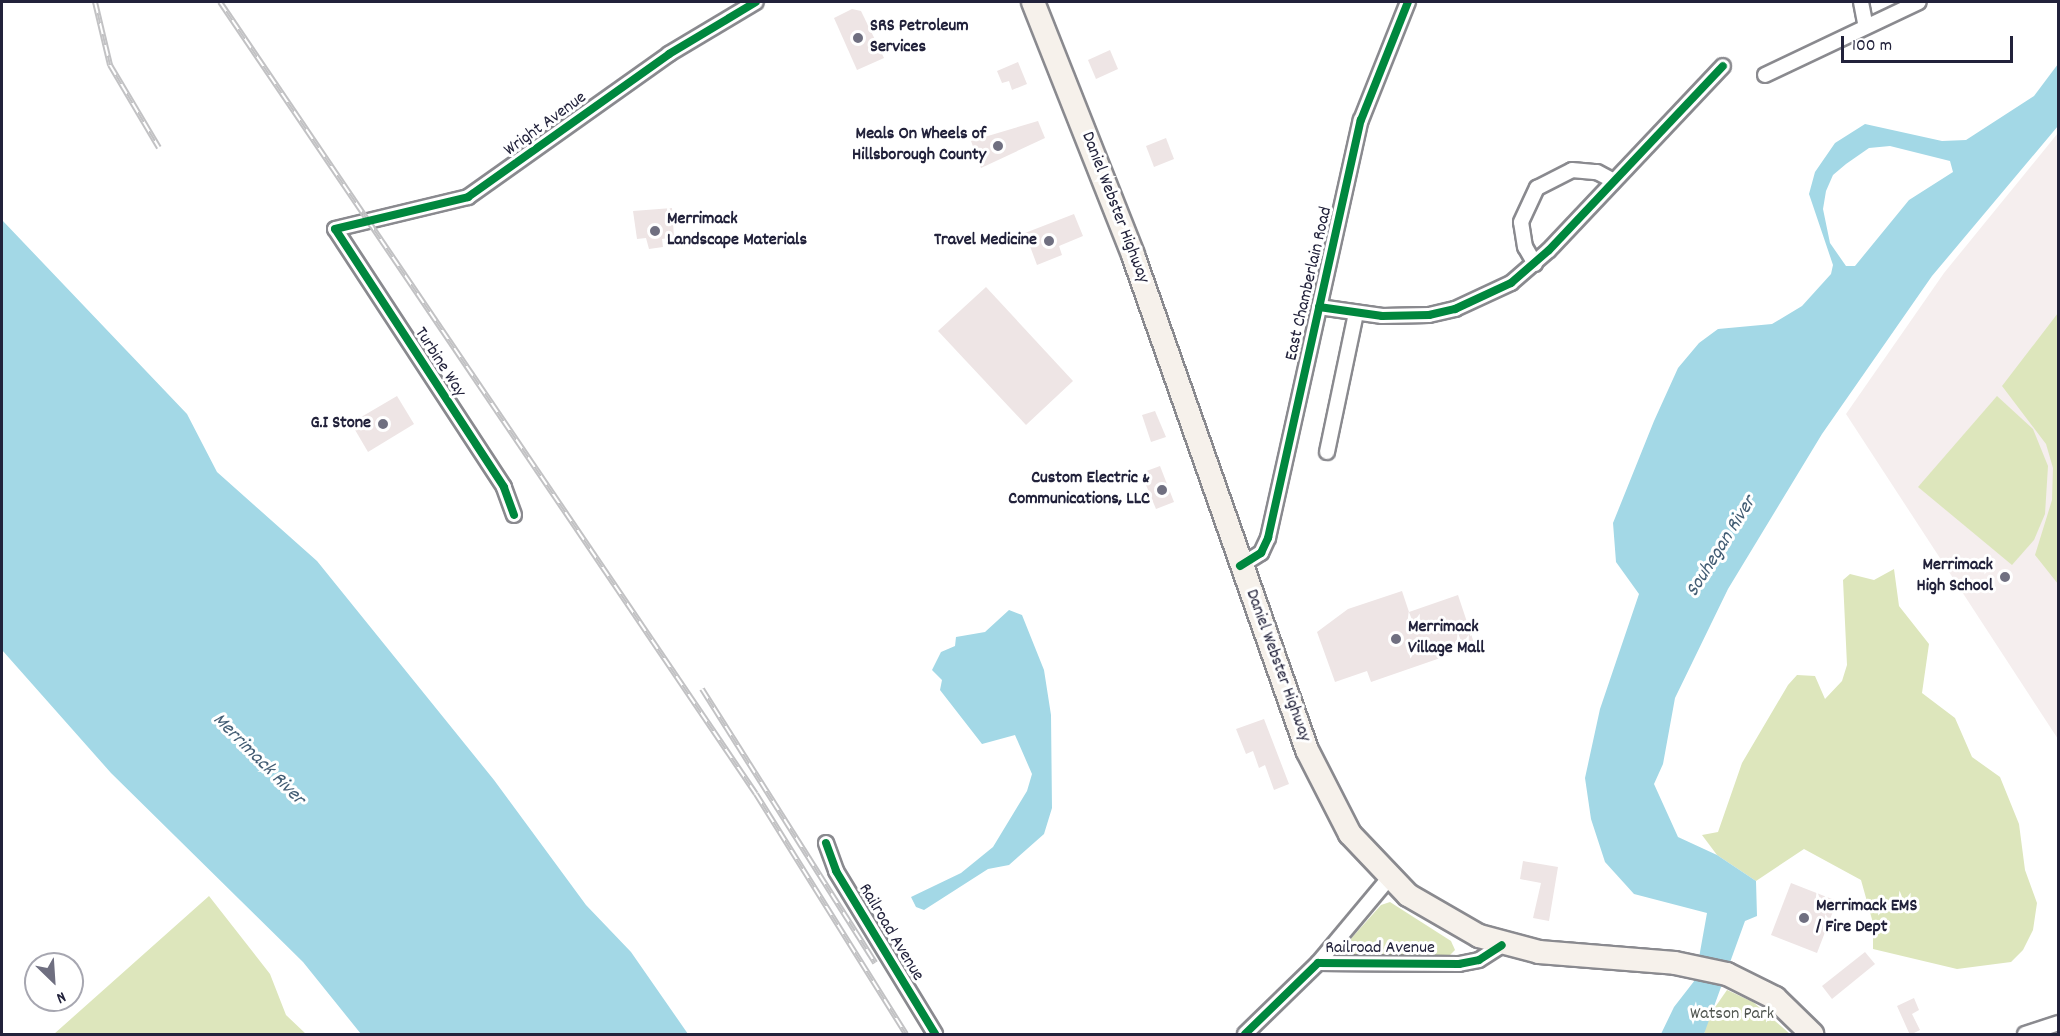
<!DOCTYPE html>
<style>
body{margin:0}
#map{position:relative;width:2060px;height:1036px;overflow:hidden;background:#fff;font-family:Dekko,sans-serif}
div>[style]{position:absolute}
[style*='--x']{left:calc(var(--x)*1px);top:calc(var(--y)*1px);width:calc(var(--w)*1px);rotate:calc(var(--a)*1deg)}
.built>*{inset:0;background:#f5eeee}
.green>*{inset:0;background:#dde6bc}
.water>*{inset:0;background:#a3d8e6}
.building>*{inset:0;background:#eee5e5}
.roads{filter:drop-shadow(2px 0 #8a8a8f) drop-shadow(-2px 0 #8a8a8f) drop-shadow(0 2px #8a8a8f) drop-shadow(0 -2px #8a8a8f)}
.street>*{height:14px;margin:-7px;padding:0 7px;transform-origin:7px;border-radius:7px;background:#fff}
.primary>*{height:22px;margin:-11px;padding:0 11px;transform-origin:11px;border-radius:11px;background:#f6f1eb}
.rail>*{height:6px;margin-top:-3px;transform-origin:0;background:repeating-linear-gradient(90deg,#fff 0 11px,#c2c2c4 0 22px);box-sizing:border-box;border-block:2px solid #c2c2c4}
.cycleway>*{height:8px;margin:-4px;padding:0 4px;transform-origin:4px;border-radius:4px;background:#00873e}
.dots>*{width:16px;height:16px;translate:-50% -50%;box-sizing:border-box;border:3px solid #fff;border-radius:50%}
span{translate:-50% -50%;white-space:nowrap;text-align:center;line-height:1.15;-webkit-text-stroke:6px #fff;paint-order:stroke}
.poi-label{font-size:18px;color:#22223b;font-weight:700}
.left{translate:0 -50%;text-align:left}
.right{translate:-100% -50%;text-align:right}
.street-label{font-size:18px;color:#22223b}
.park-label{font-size:18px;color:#525752}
.water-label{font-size:20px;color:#425c73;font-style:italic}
.frame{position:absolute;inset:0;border:3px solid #22223b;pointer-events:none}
.north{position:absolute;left:24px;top:952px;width:60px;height:60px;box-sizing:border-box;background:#fff;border:2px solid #a7a7b1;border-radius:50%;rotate:155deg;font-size:16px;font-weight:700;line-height:24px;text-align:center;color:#22223b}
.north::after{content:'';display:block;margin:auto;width:21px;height:27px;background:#6f6f80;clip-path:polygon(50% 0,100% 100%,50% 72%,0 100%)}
.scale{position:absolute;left:1841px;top:36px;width:172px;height:27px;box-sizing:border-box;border:3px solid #22223b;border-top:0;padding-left:8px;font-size:18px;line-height:21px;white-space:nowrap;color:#22223b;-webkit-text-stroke:4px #fff;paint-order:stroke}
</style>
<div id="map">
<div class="built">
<i style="clip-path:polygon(2058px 133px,2058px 739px,1846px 414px,1944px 273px)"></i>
</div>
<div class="green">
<i style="clip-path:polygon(2058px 313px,2058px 584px,2035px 555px,2052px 500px,2053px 468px,2046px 444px,2002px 386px)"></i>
<i style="clip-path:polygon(1997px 396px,2033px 429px,2048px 466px,2045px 514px,2034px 540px,2012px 565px,1918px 487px)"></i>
<i style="clip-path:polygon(1894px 569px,1899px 606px,1929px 644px,1922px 693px,1955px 718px,1972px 757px,2000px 777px,2019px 824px,2025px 870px,2037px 903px,2033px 930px,2023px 950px,2011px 962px,1957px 969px,1873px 949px,1873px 923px,1861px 880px,1804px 849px,1756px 881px,1717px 855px,1702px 835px,1718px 832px,1742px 763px,1788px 685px,1797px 675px,1815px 676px,1825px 699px,1842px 681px,1847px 665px,1843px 580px,1850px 574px,1874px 580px)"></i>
<i style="clip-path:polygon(209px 896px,270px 974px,286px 1015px,306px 1034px,54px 1034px)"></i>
<i style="clip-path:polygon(1390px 902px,1451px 941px,1455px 950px,1450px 955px,1342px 958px,1340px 951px,1381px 905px)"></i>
<i style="clip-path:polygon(1727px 990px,1753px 1002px,1790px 1034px,1705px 1034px,1702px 1026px)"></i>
</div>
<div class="water">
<i style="clip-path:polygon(evenodd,2058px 64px,2058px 126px,1932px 276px,1822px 434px,1728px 589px,1675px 698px,1663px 764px,1654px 784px,1678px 837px,1717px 855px,1756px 881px,1757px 916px,1745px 921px,1704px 1034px,1661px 1034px,1674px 1007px,1695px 980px,1707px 913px,1634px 894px,1605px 862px,1591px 819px,1585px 778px,1600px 709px,1639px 594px,1616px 562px,1613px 523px,1654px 421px,1678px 368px,1699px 343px,1718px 329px,1772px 324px,1802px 306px,1831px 274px,1833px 265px,1809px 194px,1815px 172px,1835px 143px,1865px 124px,1942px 141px,1966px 140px,2034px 96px,2058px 64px,1890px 146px,1950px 161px,1953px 172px,1909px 200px,1855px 266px,1846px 266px,1830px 243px,1823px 209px,1826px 191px,1833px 175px,1846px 164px,1869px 148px,1890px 146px)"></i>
<i style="clip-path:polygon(2px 220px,187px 414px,217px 472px,317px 561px,494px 780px,586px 905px,631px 952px,688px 1034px,361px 1034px,303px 962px,111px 773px,2px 650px)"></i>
<i style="clip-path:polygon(1009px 610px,1022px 615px,1044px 670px,1051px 715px,1052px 808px,1044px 834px,1009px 865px,988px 869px,924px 910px,916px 907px,911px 897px,961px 873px,993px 847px,1027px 791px,1032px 774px,1015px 735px,982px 744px,940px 690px,942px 680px,932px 670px,941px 652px,955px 646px,956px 637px,985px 632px)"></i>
</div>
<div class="building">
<i style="clip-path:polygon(852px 9px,861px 11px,884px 58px,857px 70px,834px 18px)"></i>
<i style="clip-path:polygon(1110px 50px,1118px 69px,1096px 79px,1088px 60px)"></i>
<i style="clip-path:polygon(1018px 62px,1027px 84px,1012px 90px,1009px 81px,1002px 83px,997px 71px)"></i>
<i style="clip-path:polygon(1038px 121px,1045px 138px,981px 168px,971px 141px)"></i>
<i style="clip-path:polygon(1166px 138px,1174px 159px,1154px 167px,1146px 146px)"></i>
<i style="clip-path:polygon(672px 208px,674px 237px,662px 239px,663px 247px,649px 249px,646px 238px,637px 239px,633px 211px)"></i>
<i style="clip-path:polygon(1074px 214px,1083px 236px,1059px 246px,1062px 255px,1037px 265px,1025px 233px)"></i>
<i style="clip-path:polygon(986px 287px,1073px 381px,1026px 425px,938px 331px)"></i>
<i style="clip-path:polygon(397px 396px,414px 424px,368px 452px,351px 423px)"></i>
<i style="clip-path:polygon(1155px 411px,1166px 437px,1151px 442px,1142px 415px)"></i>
<i style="clip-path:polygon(1160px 466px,1174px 502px,1156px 509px,1141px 473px)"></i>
<i style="clip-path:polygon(1402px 591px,1409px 612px,1458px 595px,1475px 646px,1371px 682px,1367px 671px,1335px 682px,1317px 632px,1348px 609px)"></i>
<i style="clip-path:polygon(1264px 719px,1289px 784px,1274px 790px,1265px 765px,1259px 768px,1253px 751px,1246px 754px,1236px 729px)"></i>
<i style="clip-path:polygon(1523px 861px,1558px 867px,1549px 921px,1533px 918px,1541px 883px,1520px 879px)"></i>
<i style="clip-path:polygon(1791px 883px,1837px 901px,1817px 953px,1771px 935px)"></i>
<i style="clip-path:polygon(1865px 952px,1875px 964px,1832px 999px,1822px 986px)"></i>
<i style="clip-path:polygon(1914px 998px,1919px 1010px,1912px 1014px,1920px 1030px,1910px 1035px,1897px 1006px)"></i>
</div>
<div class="roads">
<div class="street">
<i style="--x:1861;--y:2;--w:25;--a:79"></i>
<i style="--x:1765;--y:75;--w:170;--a:-25.4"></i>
<i style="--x:1535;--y:264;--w:20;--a:-120"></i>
<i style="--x:1525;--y:247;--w:25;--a:-99"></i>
<i style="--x:1521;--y:222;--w:38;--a:-65"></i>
<i style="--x:1537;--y:188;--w:39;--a:-27"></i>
<i style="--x:1572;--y:170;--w:25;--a:5"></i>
<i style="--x:1597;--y:172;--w:19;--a:28"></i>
<i style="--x:1319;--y:307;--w:64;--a:8.1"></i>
<i style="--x:1382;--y:316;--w:47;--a:-1.2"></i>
<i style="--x:1429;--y:315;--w:27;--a:-13"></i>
<i style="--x:1455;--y:309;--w:62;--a:-24.9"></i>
<i style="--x:1511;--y:283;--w:50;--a:-41"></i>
<i style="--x:1549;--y:250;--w:253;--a:-46.6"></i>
<i style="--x:1327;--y:452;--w:142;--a:-78.2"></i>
<i style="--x:514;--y:515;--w:30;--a:-110"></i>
<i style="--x:504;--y:487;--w:308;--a:-123.2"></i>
<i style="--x:335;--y:229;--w:137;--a:-13.5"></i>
<i style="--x:468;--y:197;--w:247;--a:-35.4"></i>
<i style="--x:669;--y:54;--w:101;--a:-30.9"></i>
<i style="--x:1240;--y:566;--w:25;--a:-32"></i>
<i style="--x:1261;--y:553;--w:17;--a:-65"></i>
<i style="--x:1268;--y:538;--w:428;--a:-77.5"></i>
<i style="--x:1361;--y:120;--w:127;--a:-68.3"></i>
<i style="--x:826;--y:843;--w:30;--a:70"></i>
<i style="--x:836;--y:871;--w:191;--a:58.7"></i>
<i style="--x:1318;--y:963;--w:111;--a:-50.1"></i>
<i style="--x:1245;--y:1034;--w:102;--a:-44.2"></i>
<i style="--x:1318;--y:963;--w:141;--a:0.4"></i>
<i style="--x:1459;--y:964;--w:20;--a:-11"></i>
<i style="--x:1479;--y:960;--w:27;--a:-33"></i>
<i style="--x:2025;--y:1034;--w:35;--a:-18"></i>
</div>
<div class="primary">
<i style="--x:1033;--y:2;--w:272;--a:68.4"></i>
<i style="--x:1133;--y:255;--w:525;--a:70.63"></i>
<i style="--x:1307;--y:750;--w:94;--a:62.9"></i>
<i style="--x:1350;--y:834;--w:84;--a:46.4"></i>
<i style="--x:1408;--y:895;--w:82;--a:30"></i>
<i style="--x:1479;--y:936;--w:62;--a:14.9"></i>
<i style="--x:1539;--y:952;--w:136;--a:4.6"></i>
<i style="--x:1675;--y:963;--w:53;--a:11.9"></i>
<i style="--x:1727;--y:974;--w:54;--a:26.6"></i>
<i style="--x:1775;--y:998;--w:52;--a:44.2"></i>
</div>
</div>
<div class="rail">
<i style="--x:95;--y:2;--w:65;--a:76.6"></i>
<i style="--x:110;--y:65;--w:96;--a:59.4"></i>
<i style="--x:220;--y:2;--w:956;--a:55.91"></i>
<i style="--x:756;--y:794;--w:283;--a:58"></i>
<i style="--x:702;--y:689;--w:324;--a:57.7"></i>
</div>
<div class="cycleway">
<i style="--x:1319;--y:307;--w:64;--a:8.1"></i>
<i style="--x:1382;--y:316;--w:47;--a:-1.2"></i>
<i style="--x:1429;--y:315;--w:27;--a:-13"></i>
<i style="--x:1455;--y:309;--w:62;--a:-24.9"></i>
<i style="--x:1511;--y:283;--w:50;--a:-41"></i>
<i style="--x:1549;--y:250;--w:253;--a:-46.6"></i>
<i style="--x:514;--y:515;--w:30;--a:-110"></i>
<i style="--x:504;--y:487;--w:308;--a:-123.2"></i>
<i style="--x:335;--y:229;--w:137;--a:-13.5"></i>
<i style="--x:468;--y:197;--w:247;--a:-35.4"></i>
<i style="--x:669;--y:54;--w:101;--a:-30.9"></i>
<i style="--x:1240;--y:566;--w:25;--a:-32"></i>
<i style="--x:1261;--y:553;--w:17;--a:-65"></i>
<i style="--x:1268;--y:538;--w:428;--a:-77.5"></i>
<i style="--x:1361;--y:120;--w:127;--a:-68.3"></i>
<i style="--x:826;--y:843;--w:30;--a:70"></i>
<i style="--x:836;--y:871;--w:191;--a:58.7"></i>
<i style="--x:1245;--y:1034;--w:102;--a:-44.2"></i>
<i style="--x:1318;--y:963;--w:141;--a:0.4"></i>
<i style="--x:1459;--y:964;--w:20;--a:-11"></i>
<i style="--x:1479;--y:960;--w:27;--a:-33"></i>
</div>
<div class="dots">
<i style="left:858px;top:38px;background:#6f6f80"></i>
<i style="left:998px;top:146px;background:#6f6f80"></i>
<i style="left:655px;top:231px;background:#6f6f80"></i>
<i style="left:1049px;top:241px;background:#6f6f80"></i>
<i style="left:383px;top:424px;background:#6f6f80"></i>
<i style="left:1162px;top:490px;background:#6f6f80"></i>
<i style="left:2005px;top:577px;background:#6f6f80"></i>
<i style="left:1396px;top:639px;background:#6f6f80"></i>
<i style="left:1804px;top:918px;background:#6f6f80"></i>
</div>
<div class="poi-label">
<span class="left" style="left:870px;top:38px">SRS Petroleum<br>Services</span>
<span class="right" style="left:986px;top:146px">Meals On Wheels of<br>Hillsborough County</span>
<span class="left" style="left:667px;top:231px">Merrimack<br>Landscape Materials</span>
<span class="right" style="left:1037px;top:241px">Travel Medicine</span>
<span class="right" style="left:371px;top:424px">G.I Stone</span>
<span class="right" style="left:1150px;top:490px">Custom Electric &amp;<br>Communications, LLC</span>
<span class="right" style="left:1993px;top:577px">Merrimack<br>High School</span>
<span class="left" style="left:1408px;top:639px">Merrimack<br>Village Mall</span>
<span class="left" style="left:1816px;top:918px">Merrimack EMS<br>/ Fire Dept</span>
</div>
<div class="street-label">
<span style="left:546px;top:125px;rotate:-36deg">Wright Avenue</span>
<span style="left:1114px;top:208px;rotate:69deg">Daniel Webster Highway</span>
<span style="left:1310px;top:284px;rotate:-77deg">East Chamberlain Road</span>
<span style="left:439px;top:363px;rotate:57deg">Turbine Way</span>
<span style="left:1277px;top:666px;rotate:70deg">Daniel Webster Highway</span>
<span style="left:890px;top:933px;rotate:59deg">Railroad Avenue</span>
<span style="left:1380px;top:949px">Railroad Avenue</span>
</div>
<div class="park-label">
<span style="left:1732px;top:1015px">Watson Park</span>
</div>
<div class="water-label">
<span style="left:1722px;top:547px;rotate:-58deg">Souhegan River</span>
<span style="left:258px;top:760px;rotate:45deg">Merrimack River</span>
</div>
<div class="frame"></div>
<div class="north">N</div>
<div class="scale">100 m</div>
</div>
